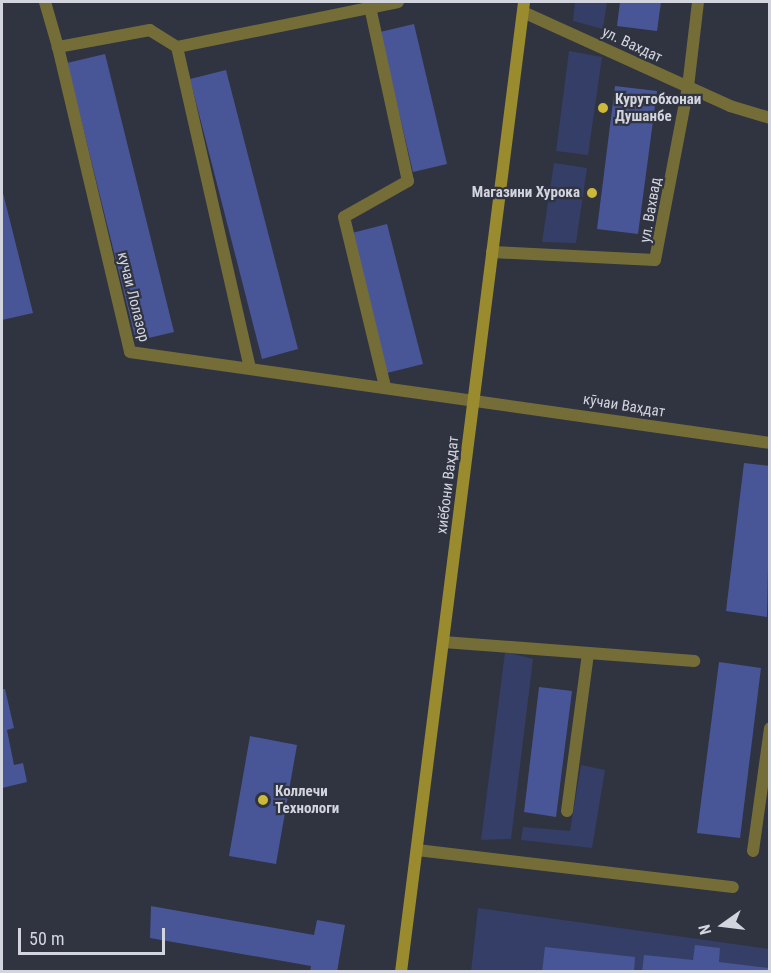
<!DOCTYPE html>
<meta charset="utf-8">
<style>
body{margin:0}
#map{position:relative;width:771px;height:973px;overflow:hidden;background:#303340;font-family:"Roboto Condensed",sans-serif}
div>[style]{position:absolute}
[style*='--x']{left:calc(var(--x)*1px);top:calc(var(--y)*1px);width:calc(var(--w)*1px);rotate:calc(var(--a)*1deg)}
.green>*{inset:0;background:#353e67}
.building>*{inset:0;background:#485597}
.lane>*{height:12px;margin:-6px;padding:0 6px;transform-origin:6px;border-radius:6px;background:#756d37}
.street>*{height:12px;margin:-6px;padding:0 6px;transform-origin:6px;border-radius:6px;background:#756d37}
.secondary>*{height:12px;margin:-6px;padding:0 6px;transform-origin:6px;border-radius:6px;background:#9a8c2e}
.dots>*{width:16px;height:16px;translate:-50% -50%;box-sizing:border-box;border:3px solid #303340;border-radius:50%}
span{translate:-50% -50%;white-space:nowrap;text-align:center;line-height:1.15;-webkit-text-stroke:4.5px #303340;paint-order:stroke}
.street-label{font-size:15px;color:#d3d5de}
.poi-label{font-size:15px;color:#d3d5de;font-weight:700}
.left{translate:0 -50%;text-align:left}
.right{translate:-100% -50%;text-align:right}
.frame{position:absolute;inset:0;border:3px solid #d3d5de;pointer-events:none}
.north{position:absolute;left:693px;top:895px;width:60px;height:60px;-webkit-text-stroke:4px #303340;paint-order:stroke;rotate:256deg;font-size:16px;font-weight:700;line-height:24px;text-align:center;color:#d3d5de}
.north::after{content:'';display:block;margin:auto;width:21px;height:27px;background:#d3d5de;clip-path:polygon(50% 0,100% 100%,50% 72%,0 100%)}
.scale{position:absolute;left:18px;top:928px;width:147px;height:27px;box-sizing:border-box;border:3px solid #d3d5de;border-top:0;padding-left:8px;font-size:18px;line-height:21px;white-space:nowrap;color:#d3d5de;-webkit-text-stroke:4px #303340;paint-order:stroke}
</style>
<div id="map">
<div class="green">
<i style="clip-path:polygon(575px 2px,607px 2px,603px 29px,573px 21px)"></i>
<i style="clip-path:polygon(569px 51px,602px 57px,588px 155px,556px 151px)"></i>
<i style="clip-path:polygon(554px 163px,587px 168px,576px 243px,542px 242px)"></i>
<i style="clip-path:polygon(505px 652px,533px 659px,511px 839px,481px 840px)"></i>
<i style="clip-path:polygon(581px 765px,605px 770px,592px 848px,521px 840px,523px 827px,570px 831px)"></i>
<i style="clip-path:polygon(478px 908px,769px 949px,769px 971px,471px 972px)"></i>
</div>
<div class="building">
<i style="clip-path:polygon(620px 2px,661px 2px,657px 31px,617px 26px)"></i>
<i style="clip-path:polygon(414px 24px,447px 164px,413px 172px,380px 32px)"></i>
<i style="clip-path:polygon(105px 54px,174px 332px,136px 341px,67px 63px)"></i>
<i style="clip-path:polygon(226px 70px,298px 349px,262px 359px,190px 79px)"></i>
<i style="clip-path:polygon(615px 86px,657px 91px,638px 234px,597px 229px)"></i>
<i style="clip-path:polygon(2px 189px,33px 313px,2px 320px)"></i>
<i style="clip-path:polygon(387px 224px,423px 364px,387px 373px,352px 233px)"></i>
<i style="clip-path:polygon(744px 463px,770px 466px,767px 617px,726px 611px)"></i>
<i style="clip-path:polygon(719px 662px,761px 668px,740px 838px,697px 833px)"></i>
<i style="clip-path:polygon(539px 687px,572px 691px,556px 817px,524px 812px)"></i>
<i style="clip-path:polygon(2px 689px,5px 689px,14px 728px,7px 730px,14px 765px,23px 763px,27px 782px,2px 788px)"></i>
<i style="clip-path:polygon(250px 736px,297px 745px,276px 864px,229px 856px)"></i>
<i style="clip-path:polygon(151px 906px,314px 935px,317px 920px,345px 925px,337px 972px,310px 972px,311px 966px,150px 938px)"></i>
<i style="clip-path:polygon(695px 945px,720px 948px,719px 962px,769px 968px,769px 972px,642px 972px,644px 955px,693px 960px)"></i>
<i style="clip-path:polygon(545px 947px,635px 957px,634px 972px,542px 972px)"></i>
</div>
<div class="lane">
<i style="--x:417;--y:850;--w:318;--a:6.7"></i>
</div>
<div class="street">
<i style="--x:45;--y:2;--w:47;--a:73.9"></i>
<i style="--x:398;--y:2;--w:226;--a:168.5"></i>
<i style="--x:177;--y:47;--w:32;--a:-148"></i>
<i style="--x:150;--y:30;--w:94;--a:169.5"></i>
<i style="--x:58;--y:47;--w:313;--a:76.7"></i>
<i style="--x:130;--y:352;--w:646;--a:8.09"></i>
<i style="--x:370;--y:7;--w:178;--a:77.7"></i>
<i style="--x:408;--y:181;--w:73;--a:150.6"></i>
<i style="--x:344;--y:217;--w:174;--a:76.4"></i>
<i style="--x:523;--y:12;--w:227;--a:24.4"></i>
<i style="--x:730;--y:106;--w:42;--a:16.7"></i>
<i style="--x:177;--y:47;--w:329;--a:77.2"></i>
<i style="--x:492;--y:252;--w:163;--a:2.8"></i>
<i style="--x:655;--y:260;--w:176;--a:-79.2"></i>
<i style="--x:688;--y:87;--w:86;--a:-83.3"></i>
<i style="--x:443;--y:642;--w:252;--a:4.3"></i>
<i style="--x:567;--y:811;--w:158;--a:-82.4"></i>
<i style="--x:753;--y:851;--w:124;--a:-82.1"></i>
</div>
<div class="secondary">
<i style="--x:401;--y:972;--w:978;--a:-82.77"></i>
</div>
<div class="dots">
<i style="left:603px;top:108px;background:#ccb939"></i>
<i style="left:592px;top:193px;background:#ccb939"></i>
<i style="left:263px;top:800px;background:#ccb939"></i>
</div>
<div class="street-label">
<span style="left:632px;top:45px;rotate:25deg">ул. Вахдат</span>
<span style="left:651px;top:210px;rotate:-80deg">ул. Вахвад</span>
<span style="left:133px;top:297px;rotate:76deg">кучаи Лолазор</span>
<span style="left:624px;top:406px;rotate:9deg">кӯчаи Ваҳдат</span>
<span style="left:448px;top:485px;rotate:-83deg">хиёбони Ваҳдат</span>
</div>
<div class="poi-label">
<span class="left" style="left:615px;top:108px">Курутобхонаи<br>Душанбе</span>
<span class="right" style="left:580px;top:193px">Магазини Хурока</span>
<span class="left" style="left:275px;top:800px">Коллечи<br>Технологи</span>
</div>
<div class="frame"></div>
<div class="north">N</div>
<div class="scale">50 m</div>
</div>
